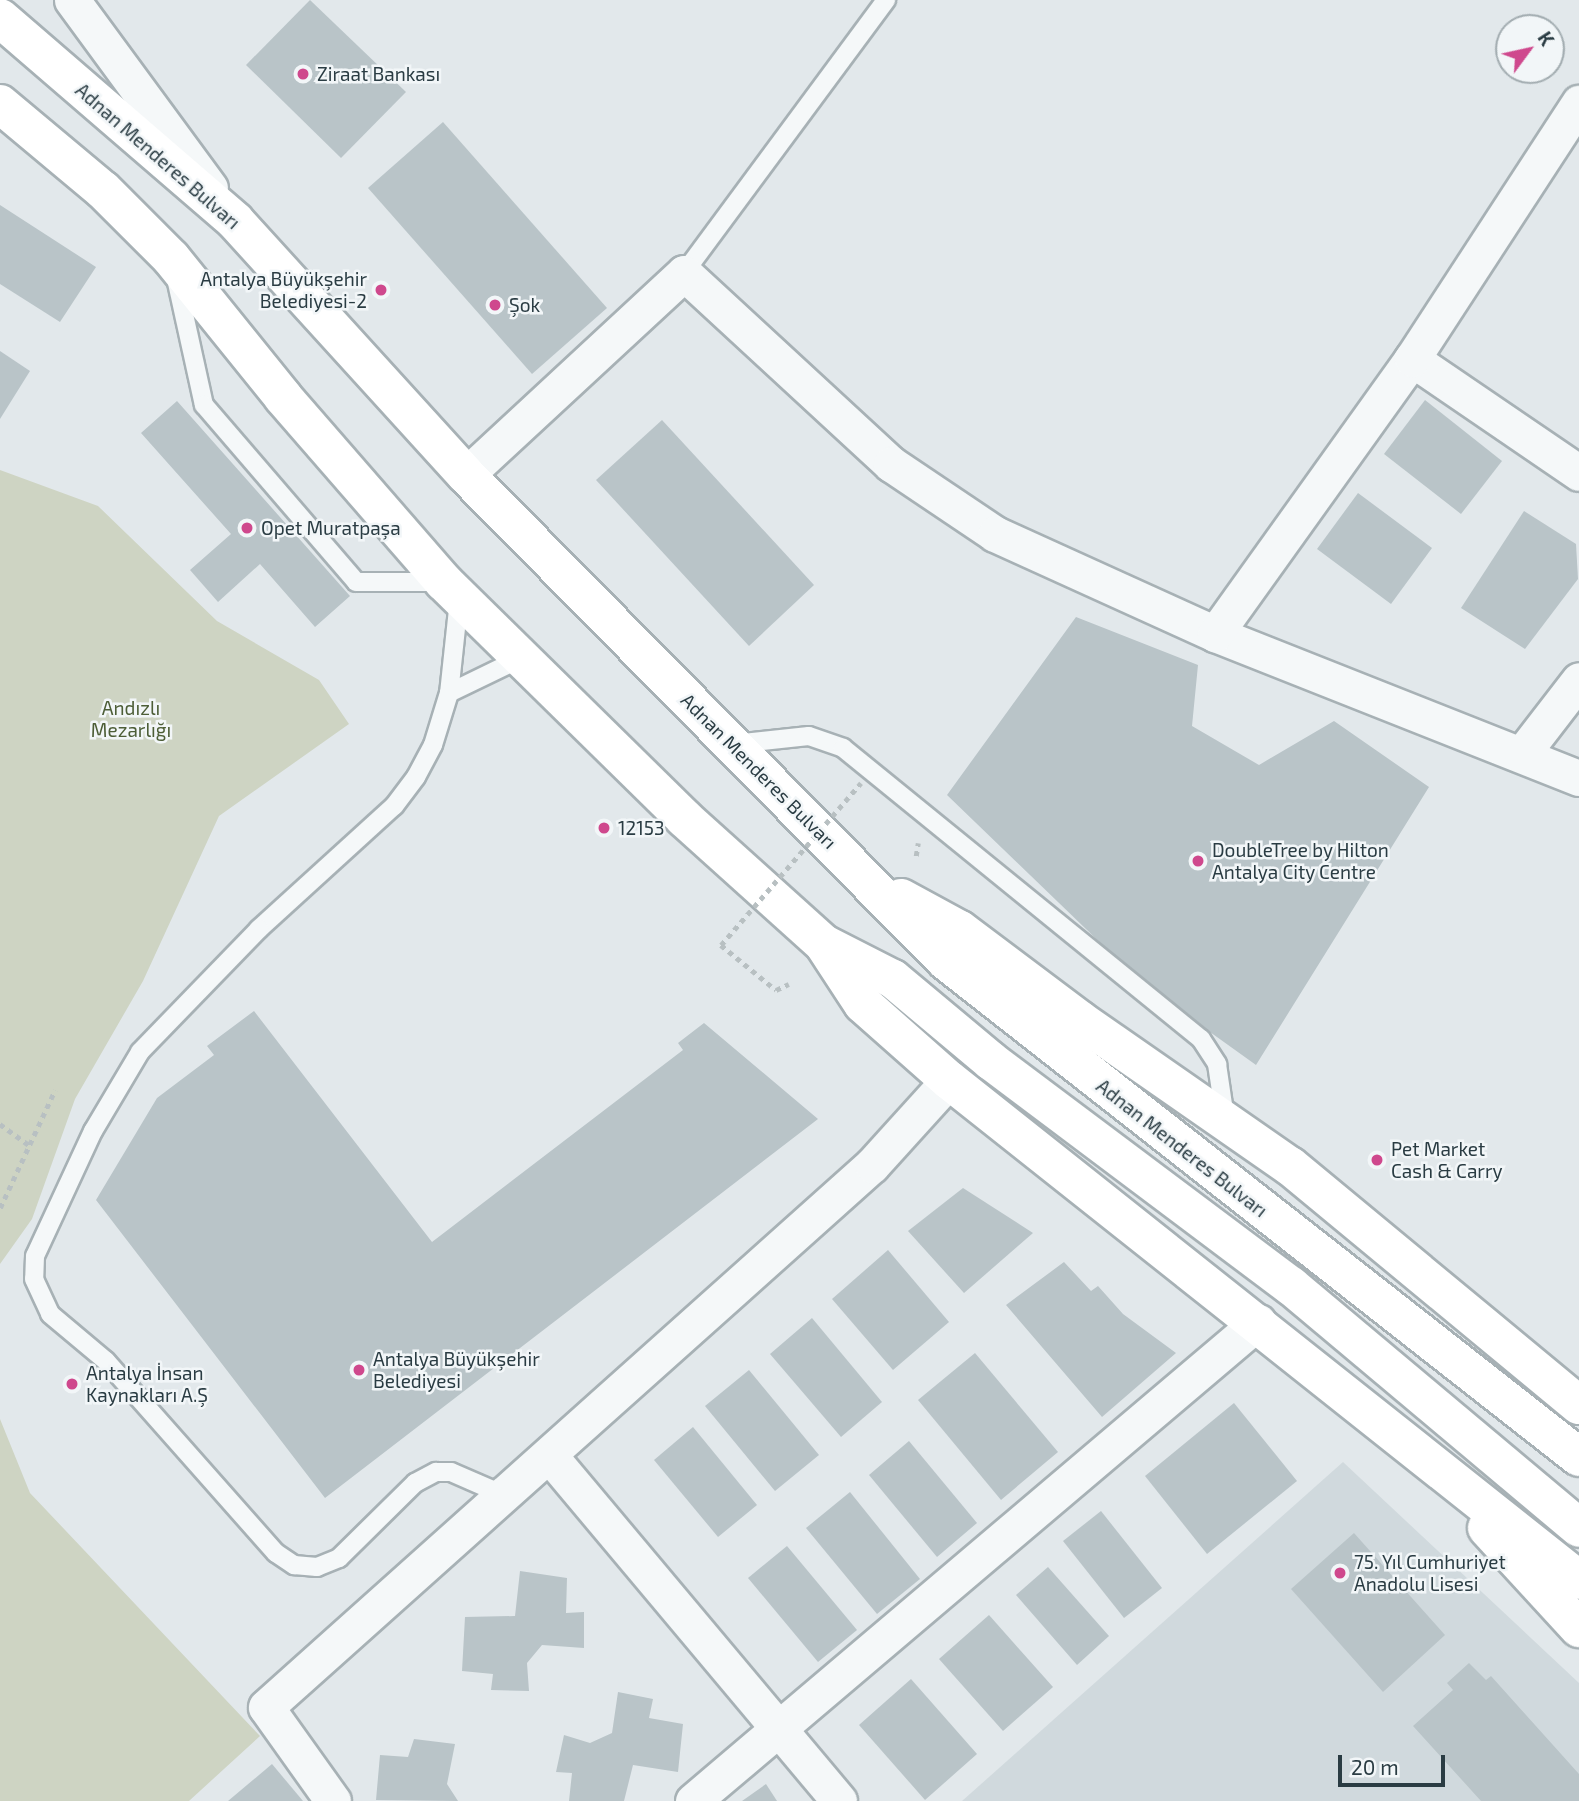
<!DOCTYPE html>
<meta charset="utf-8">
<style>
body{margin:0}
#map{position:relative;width:1579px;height:1801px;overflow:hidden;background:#e2e8eb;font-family:"Exo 2",sans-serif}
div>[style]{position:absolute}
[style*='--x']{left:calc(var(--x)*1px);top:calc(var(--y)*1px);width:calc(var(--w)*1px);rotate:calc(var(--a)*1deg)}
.built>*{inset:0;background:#d0d9dd}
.green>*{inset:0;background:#ced4c3}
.building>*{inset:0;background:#b9c4c8}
.path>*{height:4.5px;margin-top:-2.25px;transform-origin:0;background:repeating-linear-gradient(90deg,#b8c0c2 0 5px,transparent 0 10px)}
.roads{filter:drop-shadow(2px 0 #a7b1b5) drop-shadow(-2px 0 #a7b1b5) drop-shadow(0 2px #a7b1b5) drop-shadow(0 -2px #a7b1b5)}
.lane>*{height:18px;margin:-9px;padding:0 9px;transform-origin:9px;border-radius:9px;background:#f5f8f9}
.street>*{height:35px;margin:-17.5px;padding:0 17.5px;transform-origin:17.5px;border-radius:17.5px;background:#f5f8f9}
.primary>*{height:38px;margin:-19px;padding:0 19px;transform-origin:19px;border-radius:19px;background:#fff}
.path-bridge>*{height:4.5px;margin-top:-2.25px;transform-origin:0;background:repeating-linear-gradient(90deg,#b8c0c2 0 5px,transparent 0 10px)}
.dots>*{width:19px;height:19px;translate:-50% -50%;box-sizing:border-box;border:4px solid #f2f6f8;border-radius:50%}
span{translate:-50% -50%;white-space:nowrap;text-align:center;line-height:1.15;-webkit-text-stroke:5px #f2f6f8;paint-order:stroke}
.poi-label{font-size:19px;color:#2a3c43}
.left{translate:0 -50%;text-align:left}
.right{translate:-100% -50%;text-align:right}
.street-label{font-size:19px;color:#2a3c43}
.park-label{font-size:19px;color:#4d5e37}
.north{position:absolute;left:1495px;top:14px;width:70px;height:70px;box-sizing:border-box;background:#f2f6f8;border:2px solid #a2acb0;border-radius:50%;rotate:57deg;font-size:19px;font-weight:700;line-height:28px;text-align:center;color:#2a3c43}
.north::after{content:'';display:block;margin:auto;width:24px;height:32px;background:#cf488d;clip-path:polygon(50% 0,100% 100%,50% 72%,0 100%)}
.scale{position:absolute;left:1338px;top:1755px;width:107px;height:32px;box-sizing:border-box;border:4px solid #2a3c43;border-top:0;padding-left:9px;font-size:21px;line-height:24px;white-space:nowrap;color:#2a3c43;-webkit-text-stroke:5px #f2f6f8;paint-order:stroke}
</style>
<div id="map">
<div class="built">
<i style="clip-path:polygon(1343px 1462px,1579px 1683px,1579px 1801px,962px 1801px)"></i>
</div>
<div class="green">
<i style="clip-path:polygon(0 470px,98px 506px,217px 621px,319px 680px,349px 724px,219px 816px,143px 981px,75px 1099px,32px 1219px,0 1264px)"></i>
<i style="clip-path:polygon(0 1419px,30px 1493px,260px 1736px,189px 1801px,0 1801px)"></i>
</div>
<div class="building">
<i style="clip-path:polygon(310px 0,406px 92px,341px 158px,246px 65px)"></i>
<i style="clip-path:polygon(443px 122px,607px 308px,532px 374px,368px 188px)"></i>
<i style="clip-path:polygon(0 205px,96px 267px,60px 322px,0 284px)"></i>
<i style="clip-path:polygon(0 351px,30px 371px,0 419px)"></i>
<i style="clip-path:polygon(1425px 400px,1502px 461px,1461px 514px,1384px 454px)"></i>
<i style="clip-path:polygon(177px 401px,350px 596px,315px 627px,260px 564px,218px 602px,190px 570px,231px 534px,141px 433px)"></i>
<i style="clip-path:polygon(662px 420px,814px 585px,749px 646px,596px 480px)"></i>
<i style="clip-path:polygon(1358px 493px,1432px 548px,1391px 604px,1317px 549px)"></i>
<i style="clip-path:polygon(1524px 511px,1576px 544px,1578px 579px,1525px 649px,1461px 608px)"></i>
<i style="clip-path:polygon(1076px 617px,1198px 665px,1192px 726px,1259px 765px,1334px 721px,1429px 787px,1256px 1065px,1143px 984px,947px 795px)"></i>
<i style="clip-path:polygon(254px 1011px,432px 1242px,683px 1050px,678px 1043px,704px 1023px,818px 1119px,325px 1498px,96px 1200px,157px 1098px,214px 1055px,207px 1046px)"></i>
<i style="clip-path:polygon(963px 1188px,1033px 1233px,964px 1293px,908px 1231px)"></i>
<i style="clip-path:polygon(888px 1250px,949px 1322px,893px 1370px,832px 1299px)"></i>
<i style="clip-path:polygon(1064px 1262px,1091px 1291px,1098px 1286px,1123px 1314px,1176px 1353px,1102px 1417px,1006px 1305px)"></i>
<i style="clip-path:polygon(812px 1318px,882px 1402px,841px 1437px,770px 1354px)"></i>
<i style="clip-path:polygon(975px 1353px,1058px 1452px,1001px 1500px,918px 1400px)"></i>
<i style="clip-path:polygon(749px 1370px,819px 1455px,775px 1491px,705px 1406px)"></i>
<i style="clip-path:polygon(1234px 1403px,1297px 1481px,1207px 1554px,1145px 1476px)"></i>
<i style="clip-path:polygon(693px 1427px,757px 1505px,718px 1537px,654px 1460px)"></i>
<i style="clip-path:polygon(909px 1441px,977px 1523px,937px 1557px,869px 1475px)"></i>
<i style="clip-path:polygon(850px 1492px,920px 1579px,877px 1614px,806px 1528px)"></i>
<i style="clip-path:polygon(1101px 1511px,1162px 1588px,1124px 1618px,1063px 1541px)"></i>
<i style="clip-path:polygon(1354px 1533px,1445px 1635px,1383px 1692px,1291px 1589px)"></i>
<i style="clip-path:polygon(787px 1546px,857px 1630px,818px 1662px,748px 1578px)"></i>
<i style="clip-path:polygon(1048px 1567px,1109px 1636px,1077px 1665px,1016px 1595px)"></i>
<i style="clip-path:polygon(520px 1571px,567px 1578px,566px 1613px,584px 1612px,584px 1648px,542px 1645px,527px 1663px,529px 1691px,491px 1690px,493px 1674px,462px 1671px,465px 1617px,515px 1616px)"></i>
<i style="clip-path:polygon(989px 1615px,1053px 1687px,1003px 1731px,939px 1659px)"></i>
<i style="clip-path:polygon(1469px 1663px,1486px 1680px,1491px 1676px,1579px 1774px,1579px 1801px,1481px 1801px,1413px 1726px,1453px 1690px,1447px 1683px)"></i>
<i style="clip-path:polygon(911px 1679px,977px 1754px,925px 1800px,859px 1725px)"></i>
<i style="clip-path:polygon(618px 1692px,653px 1699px,649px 1718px,683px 1724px,678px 1772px,633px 1765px,624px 1801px,569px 1801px,572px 1773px,556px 1772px,564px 1735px,590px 1743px,612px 1733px)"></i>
<i style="clip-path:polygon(414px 1739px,455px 1744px,447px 1784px,458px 1801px,376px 1800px,380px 1755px,408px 1757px)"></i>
<i style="clip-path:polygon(272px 1764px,303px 1801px,228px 1801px)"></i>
<i style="clip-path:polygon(766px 1784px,777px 1801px,742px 1801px)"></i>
</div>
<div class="path">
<i style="--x:916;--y:856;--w:13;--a:-81"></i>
<i style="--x:721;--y:945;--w:71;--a:39.3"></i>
<i style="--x:776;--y:990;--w:14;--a:-25"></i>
<i style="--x:0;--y:1124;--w:36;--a:36"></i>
<i style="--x:0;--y:1208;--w:130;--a:-65"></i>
</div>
<div class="roads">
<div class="lane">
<i style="--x:684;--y:273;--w:340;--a:-53.5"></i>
<i style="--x:176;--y:278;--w:130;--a:77.6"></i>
<i style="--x:204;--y:405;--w:233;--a:49.3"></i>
<i style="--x:356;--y:582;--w:85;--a:0"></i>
<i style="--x:459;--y:600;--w:94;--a:96.1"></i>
<i style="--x:449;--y:693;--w:54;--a:107.1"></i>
<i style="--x:433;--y:745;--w:36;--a:118"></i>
<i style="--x:416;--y:777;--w:36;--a:127"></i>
<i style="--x:394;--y:806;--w:183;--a:137.7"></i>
<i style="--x:259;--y:929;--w:171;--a:134.1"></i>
<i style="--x:140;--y:1052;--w:92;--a:120.7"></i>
<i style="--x:93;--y:1131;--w:138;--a:114.9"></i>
<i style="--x:35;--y:1256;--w:23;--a:92"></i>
<i style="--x:34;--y:1279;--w:38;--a:65"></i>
<i style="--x:50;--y:1314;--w:73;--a:40"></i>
<i style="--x:106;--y:1361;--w:256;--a:48.5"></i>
<i style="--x:276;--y:1553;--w:22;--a:34"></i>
<i style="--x:294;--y:1565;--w:23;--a:5"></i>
<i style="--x:317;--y:1567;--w:24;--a:-22"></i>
<i style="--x:339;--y:1558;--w:107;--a:-44.6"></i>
<i style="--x:415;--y:1483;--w:24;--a:-28"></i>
<i style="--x:436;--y:1472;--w:15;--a:0"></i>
<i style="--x:451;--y:1472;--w:58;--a:23.5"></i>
<i style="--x:449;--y:693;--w:80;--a:-25.9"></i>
<i style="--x:734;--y:744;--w:75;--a:-6.1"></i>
<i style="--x:809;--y:736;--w:36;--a:19"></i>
<i style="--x:843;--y:748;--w:461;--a:39.1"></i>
<i style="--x:1201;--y:1039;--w:30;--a:57"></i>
<i style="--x:1217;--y:1064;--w:55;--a:81.6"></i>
</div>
<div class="street">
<i style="--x:72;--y:0;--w:233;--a:53.7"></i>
<i style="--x:1412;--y:359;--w:202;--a:34.3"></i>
<i style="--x:466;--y:475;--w:297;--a:-42.8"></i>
<i style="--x:684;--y:273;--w:282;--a:42.7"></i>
<i style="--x:891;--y:464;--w:125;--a:33.9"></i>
<i style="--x:995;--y:534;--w:242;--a:24.4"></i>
<i style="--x:1215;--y:634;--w:391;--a:21.6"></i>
<i style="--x:1215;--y:634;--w:338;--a:-54.4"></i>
<i style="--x:1412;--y:359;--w:306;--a:-56.9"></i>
<i style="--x:1522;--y:754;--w:93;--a:-52.4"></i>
<i style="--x:549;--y:1455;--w:451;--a:50"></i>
<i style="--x:333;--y:1801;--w:115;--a:-125.5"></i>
<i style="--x:266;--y:1707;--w:813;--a:-41.81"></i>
<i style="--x:872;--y:1165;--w:115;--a:-47.8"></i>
<i style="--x:693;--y:1801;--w:741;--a:-40.29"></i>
</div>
<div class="primary">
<i style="--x:0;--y:18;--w:311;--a:40.8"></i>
<i style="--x:235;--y:221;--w:343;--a:47.7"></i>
<i style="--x:466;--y:475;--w:683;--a:45.36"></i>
<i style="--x:946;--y:961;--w:804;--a:38.08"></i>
<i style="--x:0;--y:104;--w:134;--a:39.9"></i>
<i style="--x:103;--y:190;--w:96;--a:45"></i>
<i style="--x:171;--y:258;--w:179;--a:51.1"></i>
<i style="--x:283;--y:397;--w:245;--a:49"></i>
<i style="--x:444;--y:582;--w:337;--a:44.5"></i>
<i style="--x:684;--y:818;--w:188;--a:42"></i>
<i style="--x:824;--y:944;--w:77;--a:26.9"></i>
<i style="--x:893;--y:979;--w:128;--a:39.9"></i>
<i style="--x:991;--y:1061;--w:375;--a:36.9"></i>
<i style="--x:1291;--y:1286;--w:376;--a:40"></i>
<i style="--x:901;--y:898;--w:67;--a:28.5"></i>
<i style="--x:960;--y:930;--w:151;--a:36.9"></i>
<i style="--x:1081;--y:1021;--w:254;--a:34.8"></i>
<i style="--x:1290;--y:1166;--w:375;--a:39.6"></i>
<i style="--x:825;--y:946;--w:69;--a:56.8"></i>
<i style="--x:863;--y:1004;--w:115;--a:41.5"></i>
<i style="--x:949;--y:1080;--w:804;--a:38.44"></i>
<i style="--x:1487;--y:1528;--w:136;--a:47.4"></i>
</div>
</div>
<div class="path-bridge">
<i style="--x:721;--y:945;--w:214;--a:-49.2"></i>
</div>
<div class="dots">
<i style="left:303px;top:74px;background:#cf488d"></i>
<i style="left:381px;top:290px;background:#cf488d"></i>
<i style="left:495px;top:305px;background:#cf488d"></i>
<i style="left:247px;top:528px;background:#cf488d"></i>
<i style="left:604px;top:828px;background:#cf488d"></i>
<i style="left:1198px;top:861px;background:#cf488d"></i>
<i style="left:1377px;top:1160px;background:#cf488d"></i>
<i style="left:359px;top:1370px;background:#cf488d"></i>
<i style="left:72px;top:1384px;background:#cf488d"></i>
<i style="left:1340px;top:1573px;background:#cf488d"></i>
</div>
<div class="poi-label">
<span class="left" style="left:317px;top:74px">Ziraat Bankası</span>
<span class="right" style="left:367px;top:290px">Antalya Büyükşehir<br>Belediyesi-2</span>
<span class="left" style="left:509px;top:305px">Şok</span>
<span class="left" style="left:261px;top:528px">Opet Muratpaşa</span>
<span class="left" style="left:618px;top:828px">12153</span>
<span class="left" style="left:1212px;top:861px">DoubleTree by Hilton<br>Antalya City Centre</span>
<span class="left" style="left:1391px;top:1160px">Pet Market<br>Cash &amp; Carry</span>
<span class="left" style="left:373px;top:1370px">Antalya Büyükşehir<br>Belediyesi</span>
<span class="left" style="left:86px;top:1384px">Antalya İnsan<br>Kaynakları A.Ş</span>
<span class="left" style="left:1354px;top:1573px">75. Yıl Cumhuriyet<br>Anadolu Lisesi</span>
</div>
<div class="street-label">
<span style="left:158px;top:156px;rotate:41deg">Adnan Menderes Bulvarı</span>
<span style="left:759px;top:771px;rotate:45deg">Adnan Menderes Bulvarı</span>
<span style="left:1182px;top:1148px;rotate:38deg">Adnan Menderes Bulvarı</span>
</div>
<div class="park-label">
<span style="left:131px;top:719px">Andızlı<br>Mezarlığı</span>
</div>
<div class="north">K</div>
<div class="scale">20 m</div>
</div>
